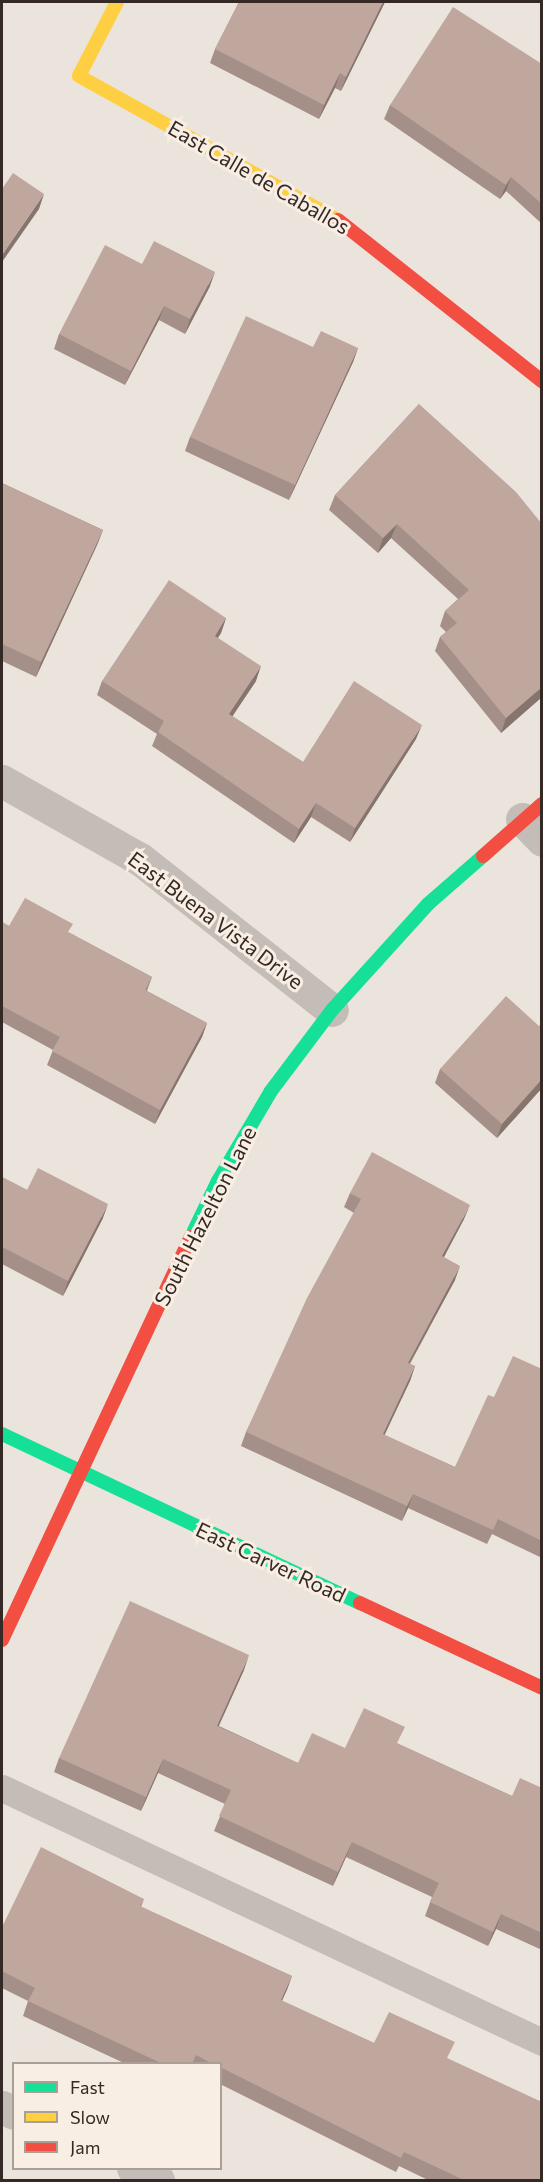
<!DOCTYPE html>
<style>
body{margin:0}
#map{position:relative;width:543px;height:2182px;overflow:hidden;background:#ebe4dd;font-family:Commissioner,sans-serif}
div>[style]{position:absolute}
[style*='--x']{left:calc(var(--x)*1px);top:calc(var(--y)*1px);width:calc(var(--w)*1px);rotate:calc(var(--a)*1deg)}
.lane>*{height:27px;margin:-13.5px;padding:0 13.5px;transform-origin:13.5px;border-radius:13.5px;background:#c4bcb6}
.street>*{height:33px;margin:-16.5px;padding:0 16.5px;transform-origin:16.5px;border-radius:16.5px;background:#c4bcb6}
.fast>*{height:14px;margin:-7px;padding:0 7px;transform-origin:7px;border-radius:7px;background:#16e098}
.slow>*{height:14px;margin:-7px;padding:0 7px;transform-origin:7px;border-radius:7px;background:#ffcf43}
.jam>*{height:14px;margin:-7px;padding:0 7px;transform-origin:7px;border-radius:7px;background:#f24e42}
.wall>*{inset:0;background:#a49088}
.shaded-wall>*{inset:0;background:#86756f}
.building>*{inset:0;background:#bfa79e}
span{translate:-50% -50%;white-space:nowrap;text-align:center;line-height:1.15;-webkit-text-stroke:6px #f9eee3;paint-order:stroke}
.street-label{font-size:21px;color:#342925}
.frame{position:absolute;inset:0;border:3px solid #342925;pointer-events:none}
.legend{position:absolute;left:12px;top:2062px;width:210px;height:108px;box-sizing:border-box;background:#f9eee3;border:2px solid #aa9f97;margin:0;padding:8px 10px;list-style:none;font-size:18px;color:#342925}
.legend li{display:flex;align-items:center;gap:12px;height:30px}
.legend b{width:30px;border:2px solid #aa9f97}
</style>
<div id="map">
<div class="lane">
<i style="--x:2;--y:1788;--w:597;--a:25.19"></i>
</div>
<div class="street">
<i style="--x:2;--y:781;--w:159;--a:29.5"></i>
<i style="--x:140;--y:859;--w:244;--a:38.2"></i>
<i style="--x:522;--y:819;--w:29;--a:46"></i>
<i style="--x:2;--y:2107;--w:13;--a:27"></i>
<i style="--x:133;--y:2168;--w:28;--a:26"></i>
</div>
<div class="fast">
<i style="--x:191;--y:1237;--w:62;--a:-64.3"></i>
<i style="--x:218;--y:1181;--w:104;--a:-59.5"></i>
<i style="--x:271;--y:1091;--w:101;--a:-53"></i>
<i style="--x:332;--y:1010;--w:143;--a:-47.8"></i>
<i style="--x:428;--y:904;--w:73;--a:-41.1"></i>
<i style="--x:2;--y:1434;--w:396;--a:25.3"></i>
</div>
<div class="slow">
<i style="--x:117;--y:2;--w:83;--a:117.2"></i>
<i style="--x:79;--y:76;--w:296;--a:29.1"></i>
</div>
<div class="jam">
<i style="--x:338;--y:220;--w:260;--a:38.3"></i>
<i style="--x:483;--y:856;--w:79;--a:-41.4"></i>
<i style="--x:360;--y:1603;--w:201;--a:25"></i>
<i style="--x:2;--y:1640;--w:445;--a:-64.9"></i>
</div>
<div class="wall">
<i style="clip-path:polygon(239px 2px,385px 2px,341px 91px,335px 88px,319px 119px,210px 63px,215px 49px)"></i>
<i style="clip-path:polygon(542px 64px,542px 224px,506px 191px,500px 199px,384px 119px,390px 105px)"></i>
<i style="clip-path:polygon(142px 264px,210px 286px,185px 334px,159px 320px,125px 385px,54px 349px,59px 334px)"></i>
<i style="clip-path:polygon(313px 347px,358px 348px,353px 362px,289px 500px,185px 451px,190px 437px)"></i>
<i style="clip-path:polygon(419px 404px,542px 697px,501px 733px,435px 651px,440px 637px,446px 632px,440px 626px,445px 611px,458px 599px,391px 538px,378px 553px,329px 510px,335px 495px)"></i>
<i style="clip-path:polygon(2px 483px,103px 530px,97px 545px,36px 677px,2px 661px)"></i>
<i style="clip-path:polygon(226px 618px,221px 633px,218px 638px,256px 681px,232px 716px,303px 762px,416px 739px,350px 842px,311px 817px,294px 843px,152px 746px,157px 734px,97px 695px,102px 681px)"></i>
<i style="clip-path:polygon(2px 922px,9px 926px,70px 933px,152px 977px,147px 991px,207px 1023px,202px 1037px,155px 1124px,47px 1065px,53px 1050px,2px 1022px)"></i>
<i style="clip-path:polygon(542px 1024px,542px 1088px,497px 1138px,435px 1083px,440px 1069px,539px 1026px)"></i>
<i style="clip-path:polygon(2px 1177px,27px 1190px,103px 1218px,63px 1296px,2px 1264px)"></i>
<i style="clip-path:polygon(350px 1193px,464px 1219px,444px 1257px,455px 1280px,410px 1364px,415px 1366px,410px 1381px,384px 1435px,455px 1467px,494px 1397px,542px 1369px,542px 1558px,492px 1534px,487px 1544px,408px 1508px,402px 1521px,241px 1446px,246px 1432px,354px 1213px,344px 1207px)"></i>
<i style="clip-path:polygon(244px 1670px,219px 1726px,298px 1763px,345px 1748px,398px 1744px,512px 1796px,542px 1788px,542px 1950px,496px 1929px,488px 1946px,425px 1916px,432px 1897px,346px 1857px,333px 1886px,214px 1831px,225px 1804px,158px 1773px,141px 1811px,54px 1772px,59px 1758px)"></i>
<i style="clip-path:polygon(144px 1899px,141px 1907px,292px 1976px,282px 2001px,374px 2043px,449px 2059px,542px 2181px,430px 2181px,399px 2166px,396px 2172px,220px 2084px,220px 2064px,126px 2064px,23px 2016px,28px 2001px,2px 1988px,2px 1927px)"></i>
</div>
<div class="shaded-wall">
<i style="clip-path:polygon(383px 2px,385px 2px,341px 91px,346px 77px)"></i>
<i style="clip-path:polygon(340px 73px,335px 88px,319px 119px,324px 105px)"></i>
<i style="clip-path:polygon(511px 177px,506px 191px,500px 199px,506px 185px)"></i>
<i style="clip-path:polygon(44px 194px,39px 209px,2px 262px,2px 255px)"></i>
<i style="clip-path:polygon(215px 272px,210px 286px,185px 334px,190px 319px)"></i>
<i style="clip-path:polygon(164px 306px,159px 320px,125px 385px,131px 371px)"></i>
<i style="clip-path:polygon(358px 348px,353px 362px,289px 500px,295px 485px)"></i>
<i style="clip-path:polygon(397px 524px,391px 538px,378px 553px,383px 538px)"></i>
<i style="clip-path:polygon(103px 530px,97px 545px,36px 677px,41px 662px)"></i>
<i style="clip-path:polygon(226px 618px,221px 633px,209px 650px,215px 636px)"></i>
<i style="clip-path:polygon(261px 666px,256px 681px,224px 729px,229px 714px)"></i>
<i style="clip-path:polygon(542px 687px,542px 697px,501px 733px,506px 718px)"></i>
<i style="clip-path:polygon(422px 725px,416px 739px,350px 842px,355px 828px)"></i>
<i style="clip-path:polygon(316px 803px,311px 817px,294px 843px,299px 829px)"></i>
<i style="clip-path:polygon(207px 1023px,202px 1037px,155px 1124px,160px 1110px)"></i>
<i style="clip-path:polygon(542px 1079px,542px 1088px,497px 1138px,502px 1124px)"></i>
<i style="clip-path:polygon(108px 1204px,103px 1218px,63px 1296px,68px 1281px)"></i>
<i style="clip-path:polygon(470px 1205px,464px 1219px,437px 1270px,442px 1256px)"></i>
<i style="clip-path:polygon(460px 1266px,455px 1280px,402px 1377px,408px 1363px)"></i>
<i style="clip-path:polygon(415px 1366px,410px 1381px,378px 1449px,383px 1434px)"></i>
<i style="clip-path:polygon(413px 1494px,408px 1508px,402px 1521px,407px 1506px)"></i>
<i style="clip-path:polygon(249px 1655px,244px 1670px,212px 1740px,217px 1726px)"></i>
<i style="clip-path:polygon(163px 1759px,158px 1773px,141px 1811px,146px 1797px)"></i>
<i style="clip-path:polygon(352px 1842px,346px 1857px,333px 1886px,338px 1872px)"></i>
<i style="clip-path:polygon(501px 1914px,496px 1929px,488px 1946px,493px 1932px)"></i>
<i style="clip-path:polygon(292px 1976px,287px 1990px,275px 2015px,281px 2000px)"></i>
</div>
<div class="building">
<i style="clip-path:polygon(239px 2px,383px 2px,346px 77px,340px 73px,324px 105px,215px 49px)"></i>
<i style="clip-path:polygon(453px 7px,542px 64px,542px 204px,511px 177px,506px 185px,390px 105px)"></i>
<i style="clip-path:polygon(13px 173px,44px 194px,2px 255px,2px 189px)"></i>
<i style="clip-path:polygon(154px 241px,215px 272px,190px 319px,164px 306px,131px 371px,59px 334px,105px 245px,142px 264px)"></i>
<i style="clip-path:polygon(246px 316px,313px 347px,321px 331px,358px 348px,295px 485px,190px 437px)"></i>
<i style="clip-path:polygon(419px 404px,516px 492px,542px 524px,542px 687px,506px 718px,440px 637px,457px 623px,445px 611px,469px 590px,397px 524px,383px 538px,335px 495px)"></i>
<i style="clip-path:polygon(2px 483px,103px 530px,41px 662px,2px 644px)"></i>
<i style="clip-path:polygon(169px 580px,226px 618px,215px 636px,261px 666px,229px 714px,303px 762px,354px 681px,422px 725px,355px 828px,316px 803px,299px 829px,158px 732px,164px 721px,102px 681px)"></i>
<i style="clip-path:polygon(25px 898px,73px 924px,68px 932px,152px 977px,145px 990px,207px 1023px,160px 1110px,52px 1051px,60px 1037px,2px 1006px,2px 922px,9px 926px)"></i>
<i style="clip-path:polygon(506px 996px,539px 1026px,542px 1024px,542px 1079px,502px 1124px,440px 1069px)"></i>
<i style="clip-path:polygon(372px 1152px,470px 1205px,442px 1256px,460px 1266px,408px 1363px,415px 1366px,383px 1434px,455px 1467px,488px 1395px,494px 1397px,513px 1356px,542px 1369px,542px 1541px,498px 1519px,493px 1530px,413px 1494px,407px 1506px,246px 1432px,307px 1298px,361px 1199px,350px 1193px)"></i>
<i style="clip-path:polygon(38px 1168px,108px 1204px,68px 1281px,2px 1247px,2px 1177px,27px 1190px)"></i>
<i style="clip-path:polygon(130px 1601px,249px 1655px,217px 1726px,298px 1763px,312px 1733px,345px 1748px,364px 1708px,405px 1727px,397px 1743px,512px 1796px,520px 1778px,542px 1788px,542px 1933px,501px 1914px,493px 1932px,430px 1902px,439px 1883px,352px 1842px,338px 1872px,219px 1816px,231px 1790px,163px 1759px,146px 1797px,59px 1758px)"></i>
<i style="clip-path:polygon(41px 1847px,144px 1899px,140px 1906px,292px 1976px,281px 2000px,374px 2043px,389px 2012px,455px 2042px,447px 2058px,542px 2102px,542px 2181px,466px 2181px,404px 2152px,401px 2158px,220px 2067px,220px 2064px,213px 2064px,196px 2055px,192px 2064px,163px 2064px,28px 2001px,35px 1988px,2px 1971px,2px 1927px)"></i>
</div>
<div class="street-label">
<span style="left:259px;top:177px;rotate:30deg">East Calle de Caballos</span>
<span style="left:216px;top:920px;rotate:37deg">East Buena Vista Drive</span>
<span style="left:205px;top:1216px;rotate:-63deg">South Hazelton Lane</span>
<span style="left:271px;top:1562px;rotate:25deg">East Carver Road</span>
</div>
<div class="frame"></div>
<ul class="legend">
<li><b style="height:8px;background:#16e098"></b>Fast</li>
<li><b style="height:8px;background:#ffcf43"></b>Slow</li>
<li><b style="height:8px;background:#f24e42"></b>Jam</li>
</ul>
</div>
